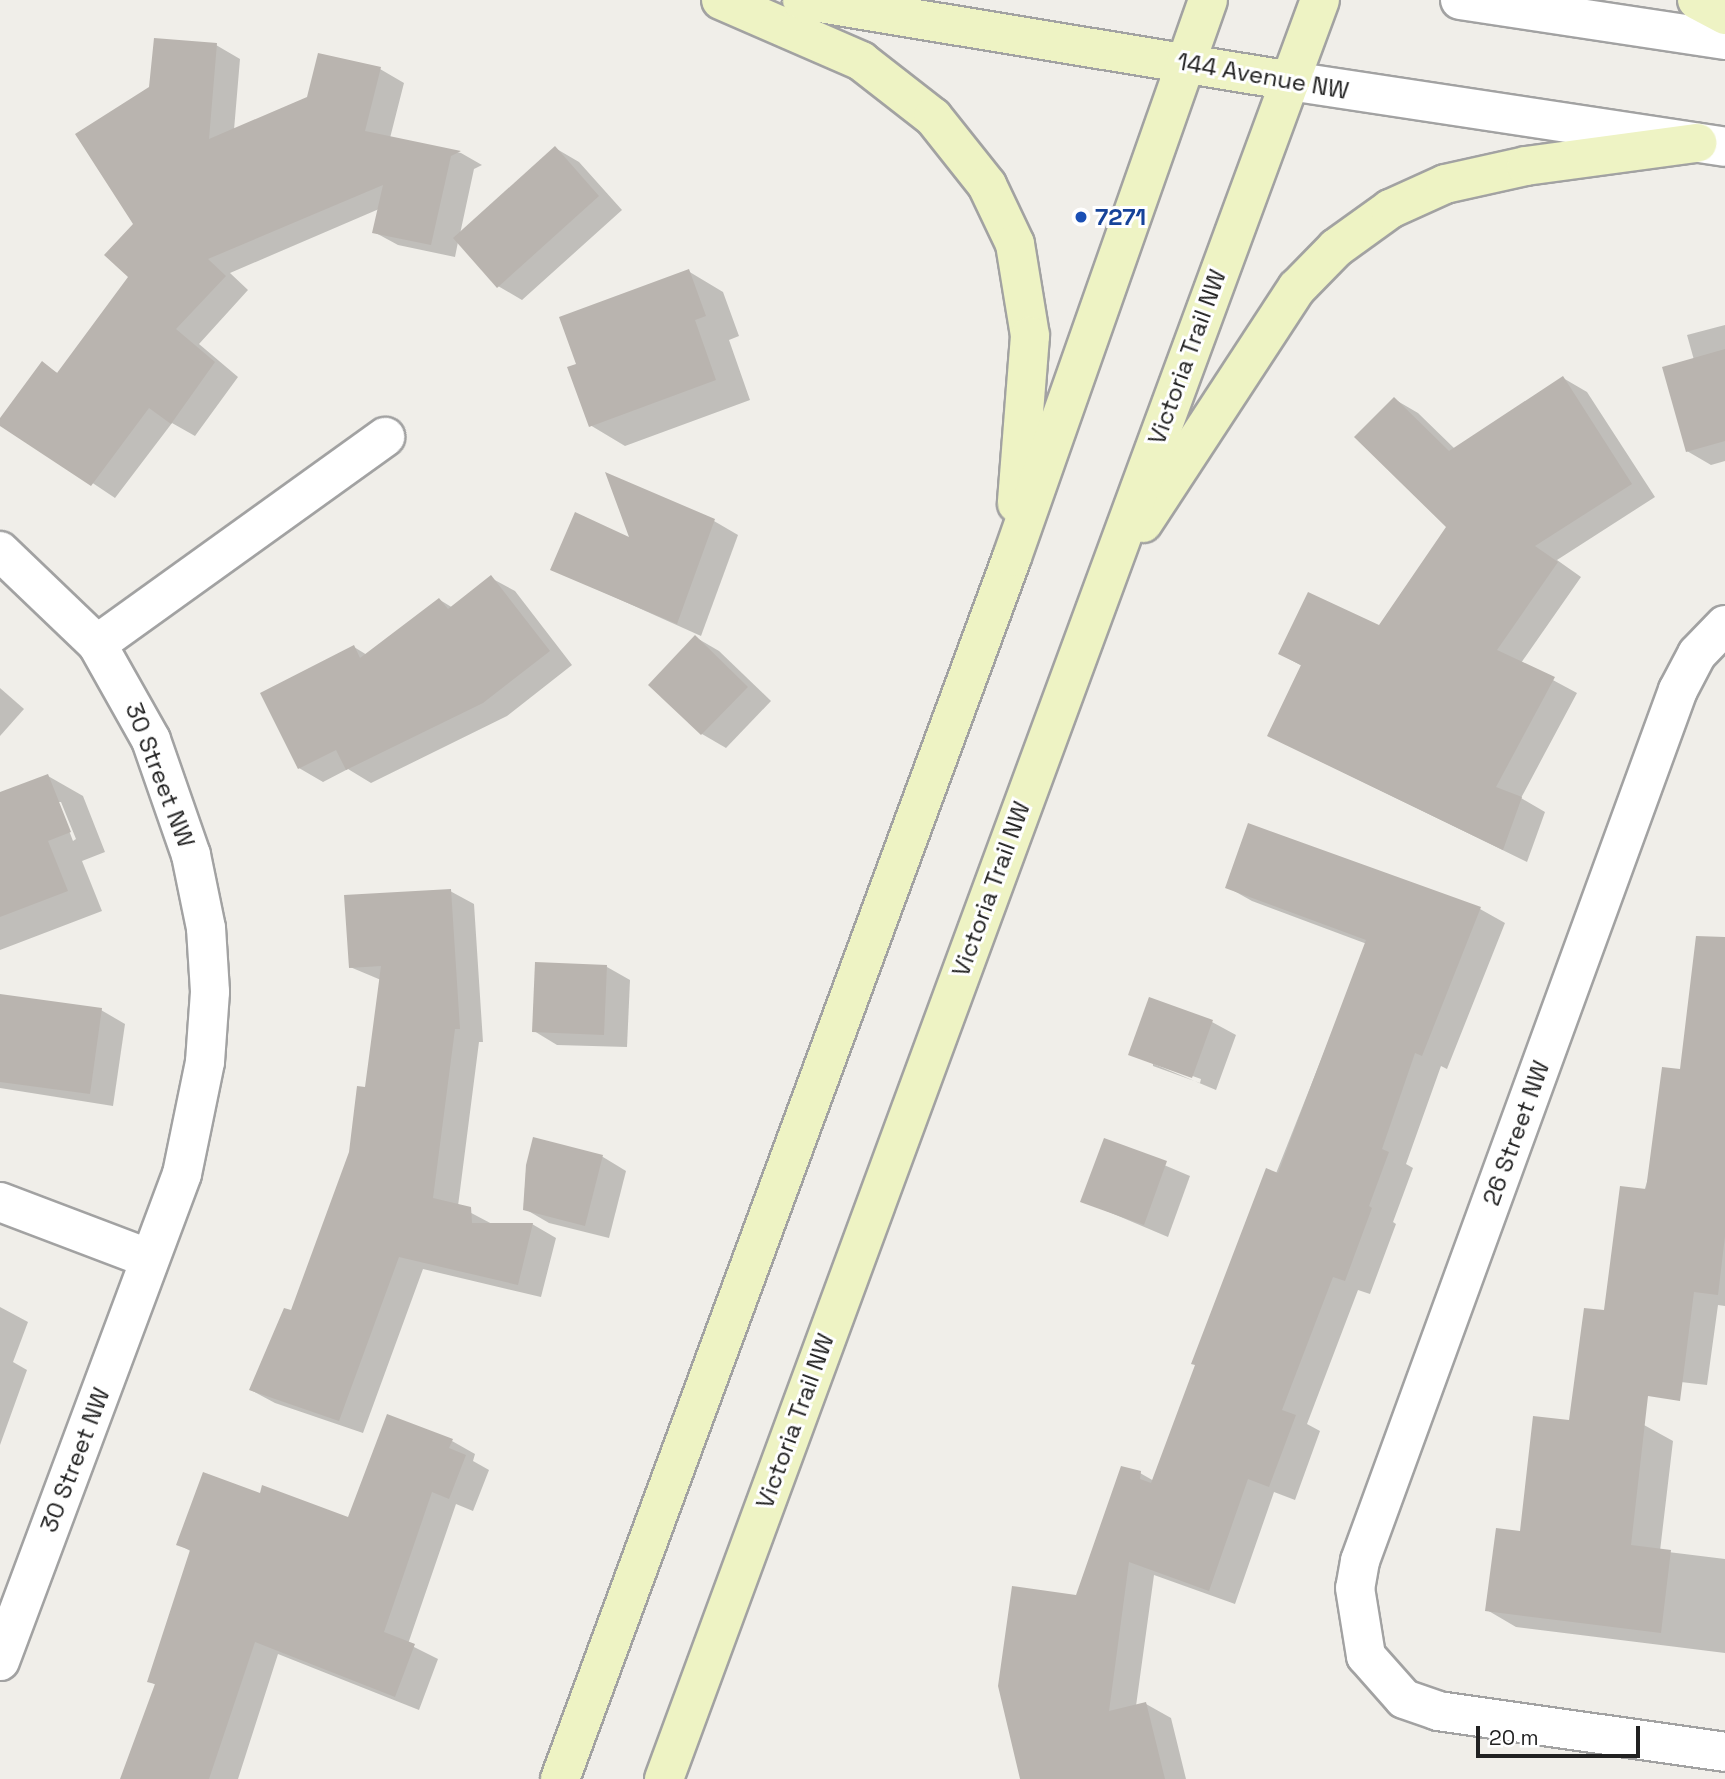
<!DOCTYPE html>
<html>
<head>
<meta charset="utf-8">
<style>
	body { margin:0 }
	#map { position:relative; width:1725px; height:1779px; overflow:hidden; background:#f0eee9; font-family:"Space Grotesk",sans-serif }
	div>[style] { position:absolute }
	.shadow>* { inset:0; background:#0003 }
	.building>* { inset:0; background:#b9b4af }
	.roads { filter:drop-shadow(2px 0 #a2a2a2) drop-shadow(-2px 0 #a2a2a2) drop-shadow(0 2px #a2a2a2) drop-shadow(0 -2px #a2a2a2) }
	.minor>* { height:38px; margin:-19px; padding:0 19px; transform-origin:19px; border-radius:19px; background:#fff }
	.tertiary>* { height:38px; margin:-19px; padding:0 19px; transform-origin:19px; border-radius:19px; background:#fff }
	.secondary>* { height:38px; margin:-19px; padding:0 19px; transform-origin:19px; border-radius:19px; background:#eef3c4 }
	.dots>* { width:19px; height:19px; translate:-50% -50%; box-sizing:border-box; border:4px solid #fff; border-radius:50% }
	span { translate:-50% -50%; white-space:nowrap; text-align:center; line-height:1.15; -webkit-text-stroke:6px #fff; paint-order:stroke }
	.street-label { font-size:24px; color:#212121 }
	.transit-label { font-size:24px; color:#164399; font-weight:700 }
	.left { translate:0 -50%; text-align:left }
	.scale { position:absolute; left:1476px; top:1726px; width:164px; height:32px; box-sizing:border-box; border:4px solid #212121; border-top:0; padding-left:9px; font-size:21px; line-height:24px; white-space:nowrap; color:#212121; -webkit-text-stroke:5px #fff; paint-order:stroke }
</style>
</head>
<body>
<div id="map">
	<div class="shadow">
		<i style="clip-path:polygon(216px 45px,240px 59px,234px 130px,380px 69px,404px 83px,390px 138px,461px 153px,482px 165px,474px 169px,460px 234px,555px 148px,579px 162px,622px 210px,522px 300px,498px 286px,458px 242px,455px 257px,398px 245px,374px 232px,379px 209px,230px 273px,248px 290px,199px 344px,238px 377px,195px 436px,172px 423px,115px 498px,0 421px,42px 364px,59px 374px,130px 277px,135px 224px)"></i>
		<i style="clip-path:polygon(688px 271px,723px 292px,739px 336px,729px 340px,750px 400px,625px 446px,590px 425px)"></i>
		<i style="clip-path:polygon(1725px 325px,1725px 461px,1711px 465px,1687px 451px,1694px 360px,1687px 335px)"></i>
		<i style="clip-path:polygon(1563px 378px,1587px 392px,1655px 497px,1557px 560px,1581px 577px,1521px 663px,1577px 693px,1521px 798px,1545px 812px,1527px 862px,1269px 736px,1302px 666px,1280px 654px,1380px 627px,1448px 527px,1394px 399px,1418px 413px,1455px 449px)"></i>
		<i style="clip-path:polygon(714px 521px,738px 535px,701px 636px,552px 569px,632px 541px)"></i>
		<i style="clip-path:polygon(491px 578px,515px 591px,572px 665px,507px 716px,371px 783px,348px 769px,323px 782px,299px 768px,354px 647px,367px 655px,440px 600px,453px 608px)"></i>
		<i style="clip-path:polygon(695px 637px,719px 651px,771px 701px,726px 748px,702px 734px,651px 685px)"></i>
		<i style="clip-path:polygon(0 688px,24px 709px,0 736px)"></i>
		<i style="clip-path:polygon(evenodd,48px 776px,83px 796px,105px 852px,82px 861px,102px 911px,0 950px,0 794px,48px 776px,58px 802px,61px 802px,76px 839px,73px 841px,58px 802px)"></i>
		<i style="clip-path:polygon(1227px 887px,1480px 909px,1505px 923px,1447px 1069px,1441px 1066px,1406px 1164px,1413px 1168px,1393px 1222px,1396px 1224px,1370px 1294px,1358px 1290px,1307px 1424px,1320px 1431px,1295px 1500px,1274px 1492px,1235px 1604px,1154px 1575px,1136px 1706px,1146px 1704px,1171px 1718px,1186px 1779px,1022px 1779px,1077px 1597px,1140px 1473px,1154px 1481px,1367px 944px,1252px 901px)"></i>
		<i style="clip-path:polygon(450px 891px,474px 904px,483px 1042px,479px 1042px,458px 1206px,494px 1225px,532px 1224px,556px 1238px,541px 1297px,423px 1269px,363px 1433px,275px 1403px,251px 1390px,292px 1312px,351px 1152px,366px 1089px,381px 980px,350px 967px)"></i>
		<i style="clip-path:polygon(607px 967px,630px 980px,627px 1047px,557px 1045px,534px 1031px)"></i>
		<i style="clip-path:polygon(1725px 989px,1725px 1306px,1718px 1305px,1707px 1385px,1602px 1373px,1606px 1312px,1682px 1071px)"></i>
		<i style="clip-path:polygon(0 995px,101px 1010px,125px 1024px,113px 1106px,0 1088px)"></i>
		<i style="clip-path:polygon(evenodd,1212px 1022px,1236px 1035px,1216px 1090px,1130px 1054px,1212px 1022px,1153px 1062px,1201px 1079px,1200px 1083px,1153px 1066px,1153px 1062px)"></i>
		<i style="clip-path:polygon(534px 1139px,603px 1157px,626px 1171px,609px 1238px,549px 1223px,525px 1209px)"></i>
		<i style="clip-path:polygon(1105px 1140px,1190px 1176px,1168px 1237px,1083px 1201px)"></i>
		<i style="clip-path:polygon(0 1307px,28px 1322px,13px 1362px,27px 1370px,0 1445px)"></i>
		<i style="clip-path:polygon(1644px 1425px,1673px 1441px,1660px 1551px,1725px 1559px,1725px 1653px,1516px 1627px,1487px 1610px,1522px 1533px)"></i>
		<i style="clip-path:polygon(452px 1441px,475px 1454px,473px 1461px,489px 1470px,473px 1511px,456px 1504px,408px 1644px,438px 1659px,419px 1710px,278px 1654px,238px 1779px,121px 1779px,156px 1685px,149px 1681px,192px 1552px,178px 1544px,261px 1496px,349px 1519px)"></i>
	</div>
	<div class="building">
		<i style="clip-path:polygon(154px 38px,217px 43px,209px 139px,307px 97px,318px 53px,381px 67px,365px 131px,461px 151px,451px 156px,431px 245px,372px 233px,383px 185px,208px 259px,226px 276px,176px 329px,215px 362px,171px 424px,149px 408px,91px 486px,0 426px,0 418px,42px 361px,57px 373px,128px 277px,104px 255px,133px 224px,75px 134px,149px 87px)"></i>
		<i style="clip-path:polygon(555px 146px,599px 196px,497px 288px,453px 238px)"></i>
		<i style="clip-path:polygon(689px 269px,706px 316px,695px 320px,716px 380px,589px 427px,567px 367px,576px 364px,559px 317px)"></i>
		<i style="clip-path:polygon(1725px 349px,1725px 441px,1686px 452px,1662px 367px)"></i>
		<i style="clip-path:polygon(1563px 376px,1632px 484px,1535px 546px,1558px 562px,1497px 650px,1555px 677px,1496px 787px,1522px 797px,1503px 850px,1267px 736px,1301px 665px,1278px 654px,1308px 592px,1379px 625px,1446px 527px,1354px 437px,1394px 397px,1449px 451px)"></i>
		<i style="clip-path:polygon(605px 472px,715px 519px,677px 624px,550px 570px,575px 512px,629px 537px)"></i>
		<i style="clip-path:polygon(491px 575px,550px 651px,483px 703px,346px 770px,336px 750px,298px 769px,260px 693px,354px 645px,360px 658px,439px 598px,448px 609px)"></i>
		<i style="clip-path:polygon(695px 635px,748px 687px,701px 735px,648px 685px)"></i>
		<i style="clip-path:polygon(48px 774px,71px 832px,48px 841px,68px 891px,0 917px,0 792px)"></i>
		<i style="clip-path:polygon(1248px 823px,1481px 907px,1422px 1056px,1415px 1053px,1382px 1149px,1389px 1152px,1369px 1206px,1372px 1208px,1345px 1281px,1333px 1277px,1282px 1410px,1296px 1415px,1269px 1487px,1248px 1479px,1209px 1591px,1129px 1562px,1109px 1711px,1146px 1702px,1165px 1779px,1020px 1779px,998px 1686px,1012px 1586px,1076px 1595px,1121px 1466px,1141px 1471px,1140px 1479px,1151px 1483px,1195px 1365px,1191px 1364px,1266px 1168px,1278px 1173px,1366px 940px,1225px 888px)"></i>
		<i style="clip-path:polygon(451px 889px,460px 1029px,455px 1029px,433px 1198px,471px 1207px,472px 1223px,533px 1223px,518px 1285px,399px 1257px,339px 1421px,249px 1390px,284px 1308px,291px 1310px,349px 1152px,357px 1086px,365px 1087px,381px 966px,349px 968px,344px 895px)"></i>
		<i style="clip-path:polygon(1696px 936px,1725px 937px,1725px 1236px,1718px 1295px,1694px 1292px,1680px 1401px,1648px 1396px,1631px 1545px,1671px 1550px,1661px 1633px,1485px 1611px,1496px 1528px,1520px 1531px,1533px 1416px,1569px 1420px,1584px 1308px,1604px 1310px,1620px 1186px,1646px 1189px,1662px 1067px,1680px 1069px)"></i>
		<i style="clip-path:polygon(535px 962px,607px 965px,604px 1035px,532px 1032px)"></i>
		<i style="clip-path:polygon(0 994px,102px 1008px,90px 1094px,0 1082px)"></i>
		<i style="clip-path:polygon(1149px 997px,1213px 1020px,1192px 1078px,1128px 1055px)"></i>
		<i style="clip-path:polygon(533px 1137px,603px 1155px,585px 1226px,523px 1210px,526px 1165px)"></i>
		<i style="clip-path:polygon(1104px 1138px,1167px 1161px,1144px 1225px,1080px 1202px)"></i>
		<i style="clip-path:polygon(387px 1414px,453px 1439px,449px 1448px,466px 1455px,449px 1499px,432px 1492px,384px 1632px,415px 1644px,395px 1697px,255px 1642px,209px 1779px,120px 1779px,155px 1684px,147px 1682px,190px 1550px,176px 1545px,203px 1472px,260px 1493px,262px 1485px,348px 1517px)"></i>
	</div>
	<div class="roads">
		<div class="minor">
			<i style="left:0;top:551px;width:134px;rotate:43.8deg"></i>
			<i style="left:97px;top:644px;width:110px;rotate:60.6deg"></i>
			<i style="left:151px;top:740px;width:122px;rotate:70.8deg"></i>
			<i style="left:191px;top:855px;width:75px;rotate:78.4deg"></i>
			<i style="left:206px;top:928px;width:64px;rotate:86.4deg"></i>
			<i style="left:210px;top:992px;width:70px;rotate:94.1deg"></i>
			<i style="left:205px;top:1062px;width:114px;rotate:101.6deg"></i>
			<i style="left:182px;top:1174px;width:520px;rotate:110.49deg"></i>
			<i style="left:1725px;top:625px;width:40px;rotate:134deg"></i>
			<i style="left:1697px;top:654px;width:41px;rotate:117.8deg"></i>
			<i style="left:1678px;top:690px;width:927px;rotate:110.06deg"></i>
			<i style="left:1360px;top:1561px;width:27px;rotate:100deg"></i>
			<i style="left:1355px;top:1588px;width:69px;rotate:80.8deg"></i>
			<i style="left:1366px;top:1656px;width:57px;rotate:48.5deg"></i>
			<i style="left:1404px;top:1699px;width:36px;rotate:19deg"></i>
			<i style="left:1438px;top:1711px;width:290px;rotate:8.1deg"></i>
			<i style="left:97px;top:644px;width:355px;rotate:-35.7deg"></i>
			<i style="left:0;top:1202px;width:160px;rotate:20.8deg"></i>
		</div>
		<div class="tertiary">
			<i style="left:1460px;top:0;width:268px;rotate:8.6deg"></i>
			<i style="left:1290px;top:81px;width:440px;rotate:8.6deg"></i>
		</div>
		<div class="secondary">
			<i style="left:721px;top:0;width:153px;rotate:23.5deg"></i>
			<i style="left:861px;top:61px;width:91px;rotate:37.9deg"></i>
			<i style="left:933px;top:117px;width:87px;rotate:51.5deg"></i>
			<i style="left:987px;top:185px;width:65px;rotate:64.6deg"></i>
			<i style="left:1015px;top:244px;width:93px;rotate:80.7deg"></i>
			<i style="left:1030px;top:336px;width:168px;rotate:94.5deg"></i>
			<i style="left:802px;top:0;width:495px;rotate:9.4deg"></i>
			<i style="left:1697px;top:0;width:32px;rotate:28deg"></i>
			<i style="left:1143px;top:523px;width:281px;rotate:-56.8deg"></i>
			<i style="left:1297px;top:288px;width:56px;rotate:-45.7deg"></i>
			<i style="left:1336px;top:248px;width:67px;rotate:-35.8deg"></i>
			<i style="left:1390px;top:209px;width:60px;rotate:-24.4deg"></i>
			<i style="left:1445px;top:184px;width:83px;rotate:-12.5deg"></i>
			<i style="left:1526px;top:166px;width:173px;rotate:-7.7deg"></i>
			<i style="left:560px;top:1779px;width:1303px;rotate:-69.7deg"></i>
			<i style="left:1012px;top:557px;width:590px;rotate:-70.61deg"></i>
			<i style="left:664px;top:1779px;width:1896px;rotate:-69.76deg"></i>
		</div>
	</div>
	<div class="dots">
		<i style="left:1081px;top:217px;background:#1a4fb4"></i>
	</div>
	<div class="street-label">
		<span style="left:1263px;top:76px;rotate:10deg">144 Avenue NW</span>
		<span style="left:1187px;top:357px;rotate:-70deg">Victoria Trail NW</span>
		<span style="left:160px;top:775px;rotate:69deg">30 Street NW</span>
		<span style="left:991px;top:889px;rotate:-70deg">Victoria Trail NW</span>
		<span style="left:1516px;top:1133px;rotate:-70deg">26 Street NW</span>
		<span style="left:795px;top:1421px;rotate:-70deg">Victoria Trail NW</span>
		<span style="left:75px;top:1460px;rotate:-69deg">30 Street NW</span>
	</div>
	<div class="transit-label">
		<span class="left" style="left:1095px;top:217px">7271</span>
	</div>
	<div class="scale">20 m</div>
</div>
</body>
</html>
